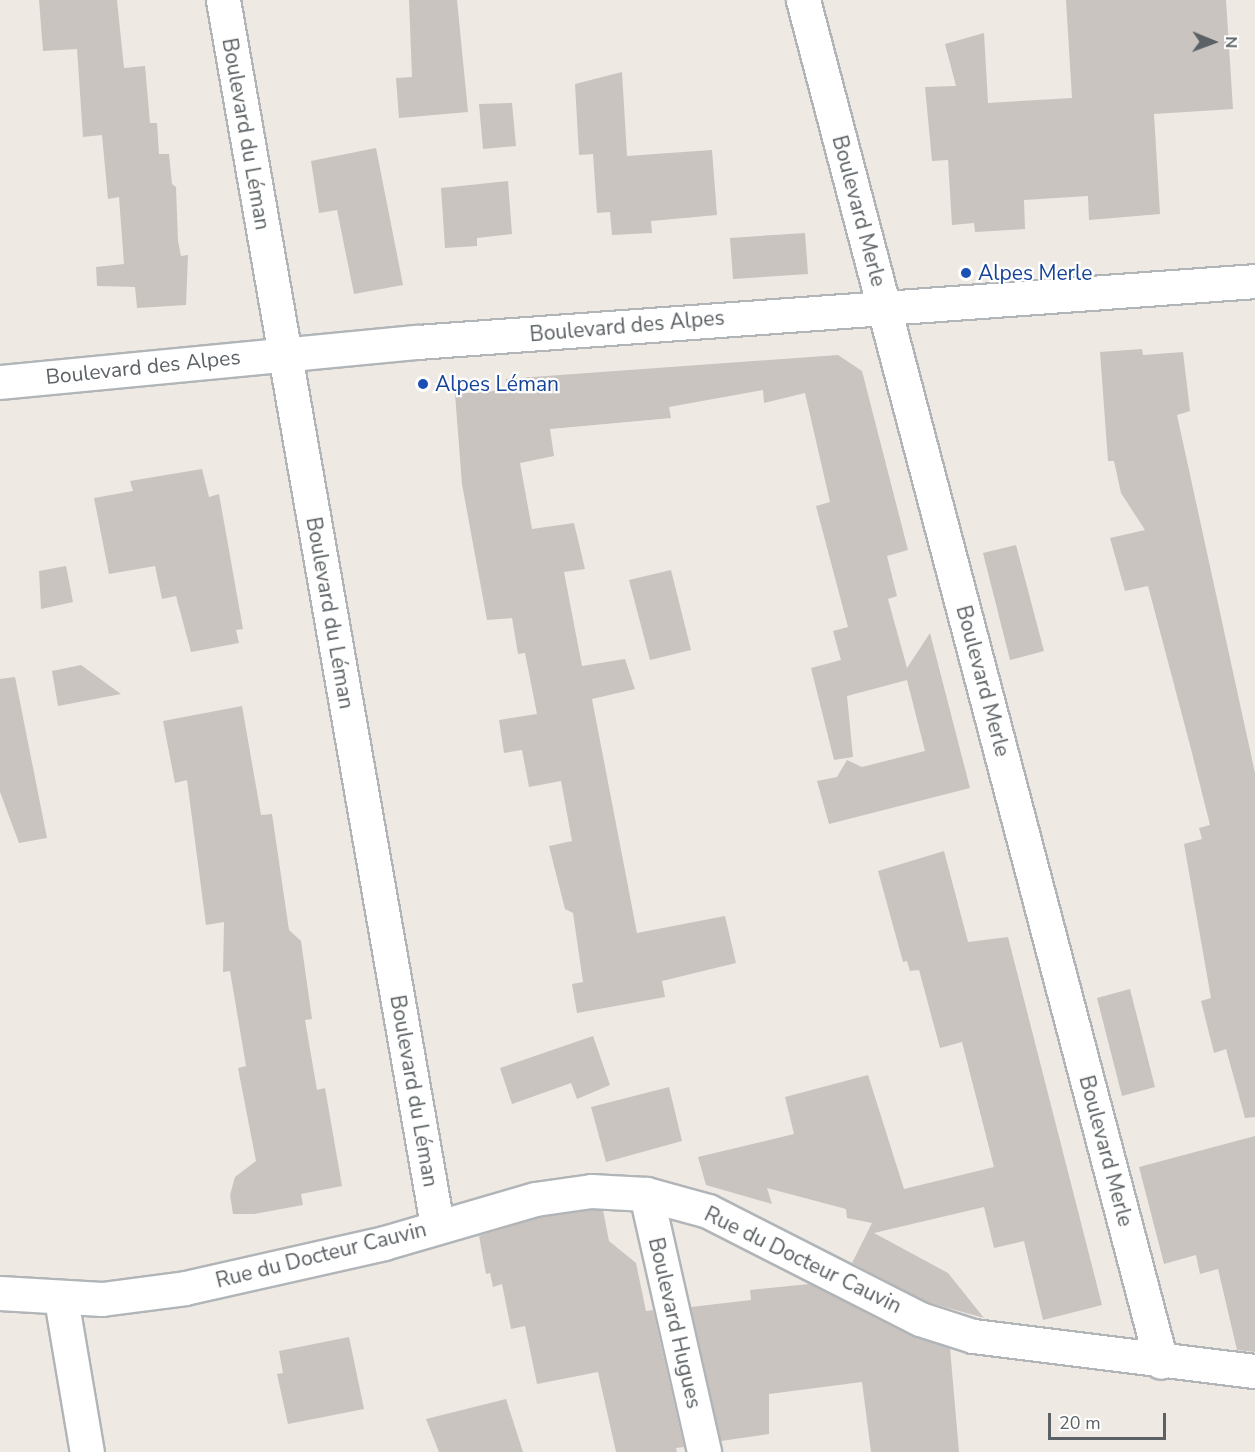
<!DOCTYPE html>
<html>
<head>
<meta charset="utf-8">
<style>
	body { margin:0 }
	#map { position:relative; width:1255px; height:1452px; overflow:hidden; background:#eee9e3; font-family:"Nunito Sans",sans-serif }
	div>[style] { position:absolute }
	.building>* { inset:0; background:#c9c4c0 }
	.roads { filter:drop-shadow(2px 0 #b1b5b8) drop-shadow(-2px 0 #b1b5b8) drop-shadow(0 2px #b1b5b8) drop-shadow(0 -2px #b1b5b8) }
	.street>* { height:33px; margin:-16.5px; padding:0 16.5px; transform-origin:16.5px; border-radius:16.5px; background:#fff }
	.secondary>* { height:33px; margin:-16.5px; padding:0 16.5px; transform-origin:16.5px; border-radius:16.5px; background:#fff }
	.dots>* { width:16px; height:16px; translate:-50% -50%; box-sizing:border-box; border:3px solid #fff; border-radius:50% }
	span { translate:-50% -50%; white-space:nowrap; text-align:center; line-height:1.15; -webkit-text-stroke:4.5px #fff; paint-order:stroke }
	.street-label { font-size:21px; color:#5b6164 }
	.transit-label { font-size:21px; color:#164399 }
	.left { translate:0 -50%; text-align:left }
	.north { position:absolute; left:1183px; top:12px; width:60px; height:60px; -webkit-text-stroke:4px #fff; paint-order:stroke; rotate:91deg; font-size:16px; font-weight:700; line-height:24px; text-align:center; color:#5b6164 }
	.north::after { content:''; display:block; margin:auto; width:21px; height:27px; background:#5b6164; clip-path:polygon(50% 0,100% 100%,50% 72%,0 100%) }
	.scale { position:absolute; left:1048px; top:1413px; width:118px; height:27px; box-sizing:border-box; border:3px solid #5b6164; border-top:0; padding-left:8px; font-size:18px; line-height:21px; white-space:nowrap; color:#5b6164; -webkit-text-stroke:4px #fff; paint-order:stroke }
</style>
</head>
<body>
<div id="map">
	<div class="building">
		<i style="clip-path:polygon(39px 0,117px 0,124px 68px,145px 66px,150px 123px,157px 123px,159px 154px,169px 154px,172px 184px,176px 187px,178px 241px,181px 256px,188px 255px,186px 305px,137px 308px,135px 287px,97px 286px,96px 267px,124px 264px,119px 197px,108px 199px,102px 135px,83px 137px,77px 49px,43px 51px)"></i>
		<i style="clip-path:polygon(409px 0,457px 0,468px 112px,399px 118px,396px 78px,412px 77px)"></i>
		<i style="clip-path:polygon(1066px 0,1226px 0,1233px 109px,1154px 114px,1160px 214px,1089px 220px,1088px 196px,1024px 200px,1025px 229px,975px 232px,974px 223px,952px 225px,948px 160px,932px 161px,925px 87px,956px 86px,945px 44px,984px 33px,988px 103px,1072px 98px)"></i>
		<i style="clip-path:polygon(622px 72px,627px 156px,712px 150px,717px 215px,651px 221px,652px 233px,612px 235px,610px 212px,597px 213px,593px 154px,579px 155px,575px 84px)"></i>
		<i style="clip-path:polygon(512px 103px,516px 146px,483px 149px,479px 104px)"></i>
		<i style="clip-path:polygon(376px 148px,403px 285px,354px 294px,337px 210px,319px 213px,311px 161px)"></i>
		<i style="clip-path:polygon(508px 181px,512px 234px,477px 238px,477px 246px,445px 248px,441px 188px)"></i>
		<i style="clip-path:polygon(805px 233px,808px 274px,733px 279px,730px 238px)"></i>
		<i style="clip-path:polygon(1142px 349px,1143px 355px,1183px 352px,1190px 411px,1177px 415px,1255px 773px,1255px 1117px,1245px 1118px,1226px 1049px,1214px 1053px,1201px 1001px,1211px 998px,1184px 844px,1202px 839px,1199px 828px,1210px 825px,1191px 749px,1148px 586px,1125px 591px,1110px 538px,1145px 530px,1121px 493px,1114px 461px,1108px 461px,1100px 352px)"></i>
		<i style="clip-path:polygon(838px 355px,862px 371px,908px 550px,887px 556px,897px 596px,888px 599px,907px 668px,930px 633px,970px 788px,829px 824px,817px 781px,837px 777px,847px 760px,862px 767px,925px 751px,907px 680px,847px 696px,853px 757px,834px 760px,811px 668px,841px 660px,833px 631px,848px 627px,816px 506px,830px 502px,805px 393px,764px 403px,763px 390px,669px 407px,671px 418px,550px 429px,554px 456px,520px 463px,532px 529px,574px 523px,585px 569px,564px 572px,582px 666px,625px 659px,635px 689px,592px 699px,637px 933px,725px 916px,736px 963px,662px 981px,665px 997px,577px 1013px,572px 984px,583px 982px,573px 913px,565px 909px,549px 846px,572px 841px,561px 781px,529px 787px,522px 750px,504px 753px,499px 720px,537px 714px,525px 653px,518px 654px,512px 618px,487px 620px,462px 484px,455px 394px,507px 390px,506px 379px)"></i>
		<i style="clip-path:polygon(202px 469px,209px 497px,219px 494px,243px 629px,236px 630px,239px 643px,191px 652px,176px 596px,162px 599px,155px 566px,109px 574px,94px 498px,133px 491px,130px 481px)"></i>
		<i style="clip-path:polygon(1016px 545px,1044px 651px,1010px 660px,983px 553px)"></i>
		<i style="clip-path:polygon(66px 566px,73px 602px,41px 609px,39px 571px)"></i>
		<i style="clip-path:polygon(671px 570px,691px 650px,650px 660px,629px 580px)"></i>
		<i style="clip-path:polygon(81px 665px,121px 694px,58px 706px,52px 671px)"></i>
		<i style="clip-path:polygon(15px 677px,47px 838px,19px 843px,0 792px,0 679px)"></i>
		<i style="clip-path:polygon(242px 706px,261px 815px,272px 814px,289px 930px,301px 941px,312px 1019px,305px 1020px,317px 1090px,325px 1088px,342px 1186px,301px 1194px,303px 1205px,254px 1214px,233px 1214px,230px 1195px,235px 1177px,256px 1161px,238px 1068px,246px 1066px,230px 971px,223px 972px,224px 922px,206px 925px,187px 780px,175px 783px,163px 721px)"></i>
		<i style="clip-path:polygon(944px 851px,968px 942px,1008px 937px,1102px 1305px,1043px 1320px,1024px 1241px,994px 1248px,984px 1207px,874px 1233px,948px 1273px,984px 1318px,927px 1302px,852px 1263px,872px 1223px,847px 1218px,846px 1209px,767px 1188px,772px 1204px,706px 1185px,698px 1157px,794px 1134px,785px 1097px,868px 1075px,904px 1189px,994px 1167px,962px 1042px,940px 1048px,919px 970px,910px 971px,907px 961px,903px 962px,878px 871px)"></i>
		<i style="clip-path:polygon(1130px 989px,1155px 1087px,1122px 1096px,1097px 998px)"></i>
		<i style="clip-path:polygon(593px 1036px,610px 1085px,577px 1099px,571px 1083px,512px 1104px,500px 1068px)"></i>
		<i style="clip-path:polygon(669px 1087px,682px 1141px,606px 1162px,591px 1107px)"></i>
		<i style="clip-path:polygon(1255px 1136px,1255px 1352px,1237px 1350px,1218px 1269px,1200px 1274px,1196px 1255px,1164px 1264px,1139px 1167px)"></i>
		<i style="clip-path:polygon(592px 1210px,603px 1210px,609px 1241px,636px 1263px,646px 1311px,653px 1310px,684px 1447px,676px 1448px,677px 1452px,616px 1452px,598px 1372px,537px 1384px,525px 1326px,511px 1329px,502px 1284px,493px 1287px,490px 1273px,486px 1274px,479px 1236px,539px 1217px)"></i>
		<i style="clip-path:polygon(810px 1284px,911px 1336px,950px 1348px,959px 1452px,871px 1452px,862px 1382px,769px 1394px,769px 1434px,721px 1441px,691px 1307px,751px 1300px,750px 1290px)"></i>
		<i style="clip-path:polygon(349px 1337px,364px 1409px,288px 1424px,277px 1374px,283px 1373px,279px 1351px)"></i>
		<i style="clip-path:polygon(506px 1399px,523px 1452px,439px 1452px,426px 1419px)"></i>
	</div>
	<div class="roads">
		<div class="street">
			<i style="left:223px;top:0;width:1244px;rotate:80.09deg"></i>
			<i style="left:803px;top:0;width:1408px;rotate:75.27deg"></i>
			<i style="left:0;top:382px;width:419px;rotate:-5.5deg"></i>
			<i style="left:417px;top:342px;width:840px;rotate:-4.16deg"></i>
			<i style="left:646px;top:1194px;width:264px;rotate:77.3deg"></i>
			<i style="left:61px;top:1299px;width:155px;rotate:80.4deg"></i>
		</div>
		<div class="secondary">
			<i style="left:0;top:1293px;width:102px;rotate:3.4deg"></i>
			<i style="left:102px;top:1299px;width:84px;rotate:-7.5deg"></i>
			<i style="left:185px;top:1288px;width:204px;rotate:-12.7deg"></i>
			<i style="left:384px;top:1243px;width:157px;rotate:-16.2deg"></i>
			<i style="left:535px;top:1199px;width:57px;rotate:-8.1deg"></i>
			<i style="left:591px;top:1191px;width:55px;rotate:3.1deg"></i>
			<i style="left:646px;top:1194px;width:64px;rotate:15.3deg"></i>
			<i style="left:708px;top:1211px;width:238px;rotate:27deg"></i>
			<i style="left:920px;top:1319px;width:56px;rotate:17.8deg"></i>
			<i style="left:973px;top:1336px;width:284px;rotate:7.1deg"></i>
		</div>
	</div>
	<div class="dots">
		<i style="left:966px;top:273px;background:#1a4fb4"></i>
		<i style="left:423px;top:384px;background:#1a4fb4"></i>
	</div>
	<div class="street-label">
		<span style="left:246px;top:134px;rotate:80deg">Boulevard du Léman</span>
		<span style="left:859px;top:211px;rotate:75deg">Boulevard Merle</span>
		<span style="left:627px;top:326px;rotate:-5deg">Boulevard des Alpes</span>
		<span style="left:143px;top:367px;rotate:-6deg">Boulevard des Alpes</span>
		<span style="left:330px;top:613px;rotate:80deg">Boulevard du Léman</span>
		<span style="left:983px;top:681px;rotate:75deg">Boulevard Merle</span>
		<span style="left:414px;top:1091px;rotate:80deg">Boulevard du Léman</span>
		<span style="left:1106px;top:1151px;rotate:75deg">Boulevard Merle</span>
		<span style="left:321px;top:1255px;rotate:-14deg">Rue du Docteur Cauvin</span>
		<span style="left:803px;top:1260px;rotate:26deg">Rue du Docteur Cauvin</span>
		<span style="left:675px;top:1323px;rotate:77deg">Boulevard Hugues</span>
	</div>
	<div class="transit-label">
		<span class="left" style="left:978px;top:273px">Alpes Merle</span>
		<span class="left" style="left:435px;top:384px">Alpes Léman</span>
	</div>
	<div class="north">N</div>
	<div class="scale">20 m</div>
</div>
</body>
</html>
